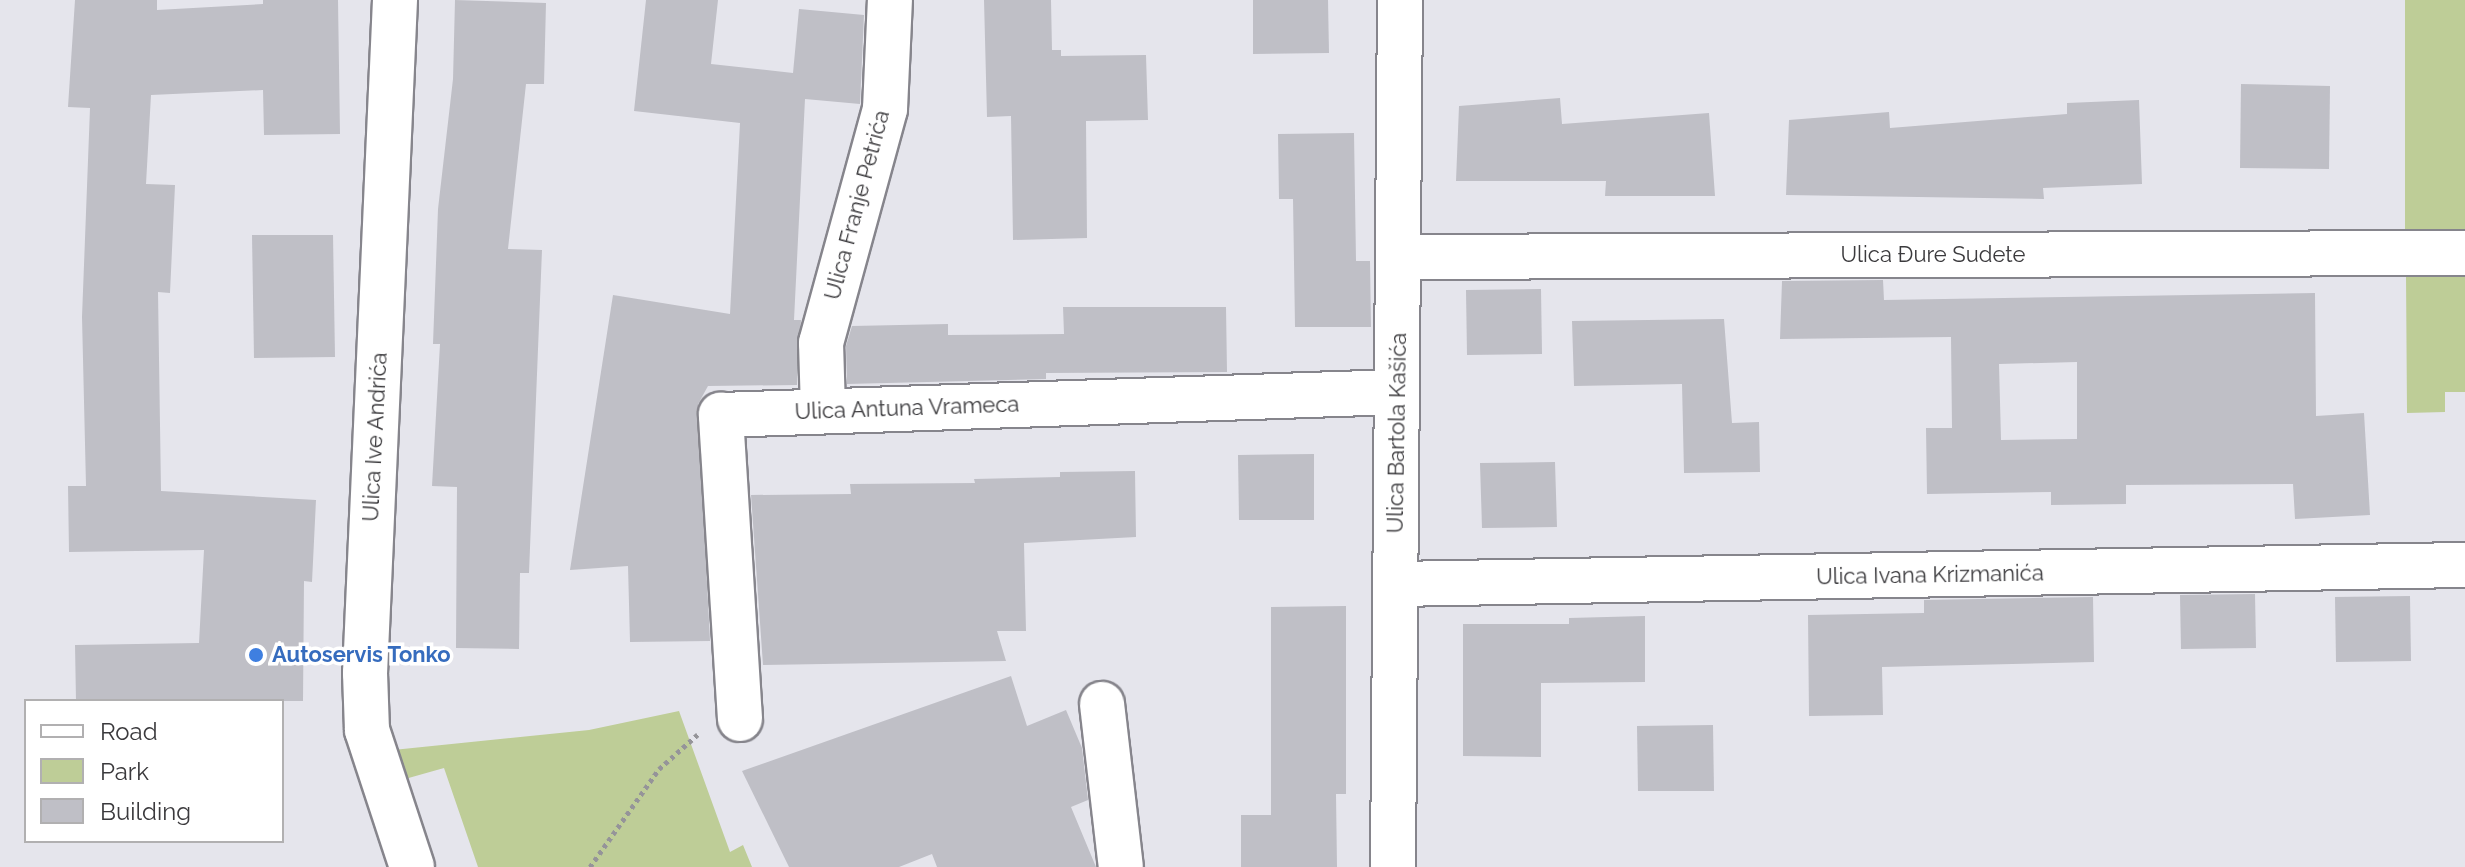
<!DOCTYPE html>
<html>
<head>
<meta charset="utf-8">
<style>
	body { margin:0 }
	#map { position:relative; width:2465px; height:867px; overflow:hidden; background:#e5e5ec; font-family:Raleway,sans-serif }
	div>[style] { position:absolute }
	.green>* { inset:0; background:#becd97 }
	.building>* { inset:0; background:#bfbfc6 }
	.path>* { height:5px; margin-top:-2.5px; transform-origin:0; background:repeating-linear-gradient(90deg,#959499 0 4px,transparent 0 8px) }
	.roads { filter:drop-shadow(2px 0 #86858c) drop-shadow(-2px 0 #86858c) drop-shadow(0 2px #86858c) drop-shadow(0 -2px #86858c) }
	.minor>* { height:44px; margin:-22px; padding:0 22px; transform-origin:22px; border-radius:22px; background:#fff }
	.dots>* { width:22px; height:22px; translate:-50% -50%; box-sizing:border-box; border:4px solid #fff; border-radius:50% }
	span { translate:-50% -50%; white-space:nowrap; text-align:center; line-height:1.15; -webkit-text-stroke:7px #fff; paint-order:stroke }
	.street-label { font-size:22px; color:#3b3a3d }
	.shop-label { font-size:22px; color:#366cbe; font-weight:700 }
	.left { translate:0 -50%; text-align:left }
	.legend { position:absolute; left:24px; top:699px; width:260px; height:144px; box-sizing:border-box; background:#fff; border:2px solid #b1b0b1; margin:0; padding:10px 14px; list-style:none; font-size:24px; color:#3b3a3d }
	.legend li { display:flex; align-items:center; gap:16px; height:40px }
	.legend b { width:40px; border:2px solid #b1b0b1 }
</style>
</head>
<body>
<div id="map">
	<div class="green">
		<i style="clip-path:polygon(2405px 0,2465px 0,2465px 232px,2405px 233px)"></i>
		<i style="clip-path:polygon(2465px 274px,2465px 392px,2445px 392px,2445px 412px,2407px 413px,2406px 275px)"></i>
		<i style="clip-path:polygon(679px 711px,730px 852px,743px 845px,752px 867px,478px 867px,444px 768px,405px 779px,393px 750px,589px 730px)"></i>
	</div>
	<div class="building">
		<i style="clip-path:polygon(75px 0,157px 0,157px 10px,263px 4px,263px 0,338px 0,340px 134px,264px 135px,263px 90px,151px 95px,146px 184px,175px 185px,170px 293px,158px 292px,161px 491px,316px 500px,312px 582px,304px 581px,303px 701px,76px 701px,75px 645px,199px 643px,204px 550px,69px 552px,68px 486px,86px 486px,82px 317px,90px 108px,68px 107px)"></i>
		<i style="clip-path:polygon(455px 0,546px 3px,544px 84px,526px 84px,508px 249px,542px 250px,529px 573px,520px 573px,519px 649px,456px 648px,457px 487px,432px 486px,440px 344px,433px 344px,438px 209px,453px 79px)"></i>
		<i style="clip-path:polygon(646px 0,718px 0,711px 64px,793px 73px,799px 9px,864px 15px,860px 104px,805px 99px,794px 320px,801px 320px,797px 385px,708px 386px,698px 404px,710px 641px,630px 642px,628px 566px,570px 570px,613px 295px,730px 314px,740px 123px,634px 111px)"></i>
		<i style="clip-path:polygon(984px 0,1051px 0,1052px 50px,1061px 50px,1061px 56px,1146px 55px,1148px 120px,1086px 121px,1087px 238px,1013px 240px,1011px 116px,987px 117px)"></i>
		<i style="clip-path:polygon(1253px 0,1328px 0,1329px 53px,1253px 54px)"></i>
		<i style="clip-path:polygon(2241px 84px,2330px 86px,2329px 169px,2240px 168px)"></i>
		<i style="clip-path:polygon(1560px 98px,1562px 124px,1709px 113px,1715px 196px,1605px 196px,1606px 181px,1456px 181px,1459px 106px)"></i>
		<i style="clip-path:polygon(2139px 100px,2142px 184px,2043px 188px,2044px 199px,1786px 195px,1789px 120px,1889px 112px,1890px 128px,2067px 114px,2067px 103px)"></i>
		<i style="clip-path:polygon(1354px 133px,1356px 261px,1370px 261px,1371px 327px,1295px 327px,1293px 199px,1279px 199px,1278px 134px)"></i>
		<i style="clip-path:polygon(252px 235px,333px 235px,335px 357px,254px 358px)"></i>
		<i style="clip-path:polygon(evenodd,1883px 280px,1884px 300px,2315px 293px,2316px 416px,2364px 413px,2370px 515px,2295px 519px,2293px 484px,2126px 485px,2126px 504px,2051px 505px,2051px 492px,1927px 494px,1926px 428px,1952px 428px,1951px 337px,1780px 339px,1782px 281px,1883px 280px,2077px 362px,2077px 439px,2001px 440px,1999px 364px,2077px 362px)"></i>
		<i style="clip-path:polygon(1541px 289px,1542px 354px,1467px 355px,1466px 290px)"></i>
		<i style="clip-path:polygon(1063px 307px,1226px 307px,1227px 372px,1046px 373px,1046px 379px,847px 384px,846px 346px,852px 326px,948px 324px,948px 335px,1064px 334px)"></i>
		<i style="clip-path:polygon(1724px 319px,1732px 423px,1759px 422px,1760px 472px,1684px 473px,1682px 384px,1574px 386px,1572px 321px)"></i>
		<i style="clip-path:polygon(1314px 454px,1314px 520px,1239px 520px,1238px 455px)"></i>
		<i style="clip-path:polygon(1555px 462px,1557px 527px,1482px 528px,1480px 463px)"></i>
		<i style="clip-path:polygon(1135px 471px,1136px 537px,1024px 543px,1026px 631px,997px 631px,1006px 661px,763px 665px,751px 495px,851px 494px,850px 484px,975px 483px,974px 479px,1060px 477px,1060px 472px)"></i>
		<i style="clip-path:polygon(2255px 594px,2256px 648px,2181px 649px,2180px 595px)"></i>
		<i style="clip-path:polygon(2410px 596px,2411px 661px,2336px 662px,2335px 597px)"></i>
		<i style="clip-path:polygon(2093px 597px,2094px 662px,1882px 667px,1883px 715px,1809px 716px,1808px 615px,1924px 613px,1924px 600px)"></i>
		<i style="clip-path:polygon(1346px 606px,1346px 794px,1336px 794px,1337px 867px,1241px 867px,1241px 815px,1271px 815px,1271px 607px)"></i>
		<i style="clip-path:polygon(1645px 616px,1645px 682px,1541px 683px,1541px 757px,1463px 756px,1463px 624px,1569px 624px,1569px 618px)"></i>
		<i style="clip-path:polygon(1011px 676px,1027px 726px,1066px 710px,1082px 748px,1088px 800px,1071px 807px,1096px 867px,937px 867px,932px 854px,899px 867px,789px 867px,742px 771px)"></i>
		<i style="clip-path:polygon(1713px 725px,1714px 791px,1638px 791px,1637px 726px)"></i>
	</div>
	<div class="path">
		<i style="left:590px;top:867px;width:120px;rotate:-54.9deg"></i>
		<i style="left:659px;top:769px;width:52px;rotate:-41.9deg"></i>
	</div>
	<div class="roads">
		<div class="minor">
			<i style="left:395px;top:0;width:674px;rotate:92.55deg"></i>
			<i style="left:365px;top:673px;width:57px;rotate:88deg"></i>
			<i style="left:367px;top:730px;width:144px;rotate:71.8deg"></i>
			<i style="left:1401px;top:257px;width:1064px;rotate:-0.22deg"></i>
			<i style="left:823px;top:410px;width:67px;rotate:-91.7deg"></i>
			<i style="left:821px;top:343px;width:243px;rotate:-74.7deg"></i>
			<i style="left:885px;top:109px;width:109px;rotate:-87.4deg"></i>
			<i style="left:1395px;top:584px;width:1070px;rotate:-1.02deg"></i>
			<i style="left:1102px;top:704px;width:164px;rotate:83.4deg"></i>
			<i style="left:740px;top:719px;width:305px;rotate:-93.6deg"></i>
			<i style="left:721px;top:415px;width:676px;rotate:-1.95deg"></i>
			<i style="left:1393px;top:867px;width:867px;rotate:-89.54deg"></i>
		</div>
	</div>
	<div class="dots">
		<i style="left:256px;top:655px;background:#3f7fe0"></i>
	</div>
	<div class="street-label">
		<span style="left:857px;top:205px;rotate:-75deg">Ulica Franje Petrića</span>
		<span style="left:1933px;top:255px">Ulica Đure Sudete</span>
		<span style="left:907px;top:408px;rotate:-2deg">Ulica Antuna Vrameca</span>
		<span style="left:1397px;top:433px;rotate:-89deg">Ulica Bartola Kašića</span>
		<span style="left:375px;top:437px;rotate:-87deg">Ulica Ive Andrića</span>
		<span style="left:1930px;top:575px;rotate:-1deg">Ulica Ivana Krizmanića</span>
	</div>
	<div class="shop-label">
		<span class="left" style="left:272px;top:655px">Autoservis Tonko</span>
	</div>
	<ul class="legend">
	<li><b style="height:10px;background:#fff"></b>Road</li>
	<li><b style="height:22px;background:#becd97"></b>Park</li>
	<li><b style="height:22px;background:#bfbfc6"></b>Building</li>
	</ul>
</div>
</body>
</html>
